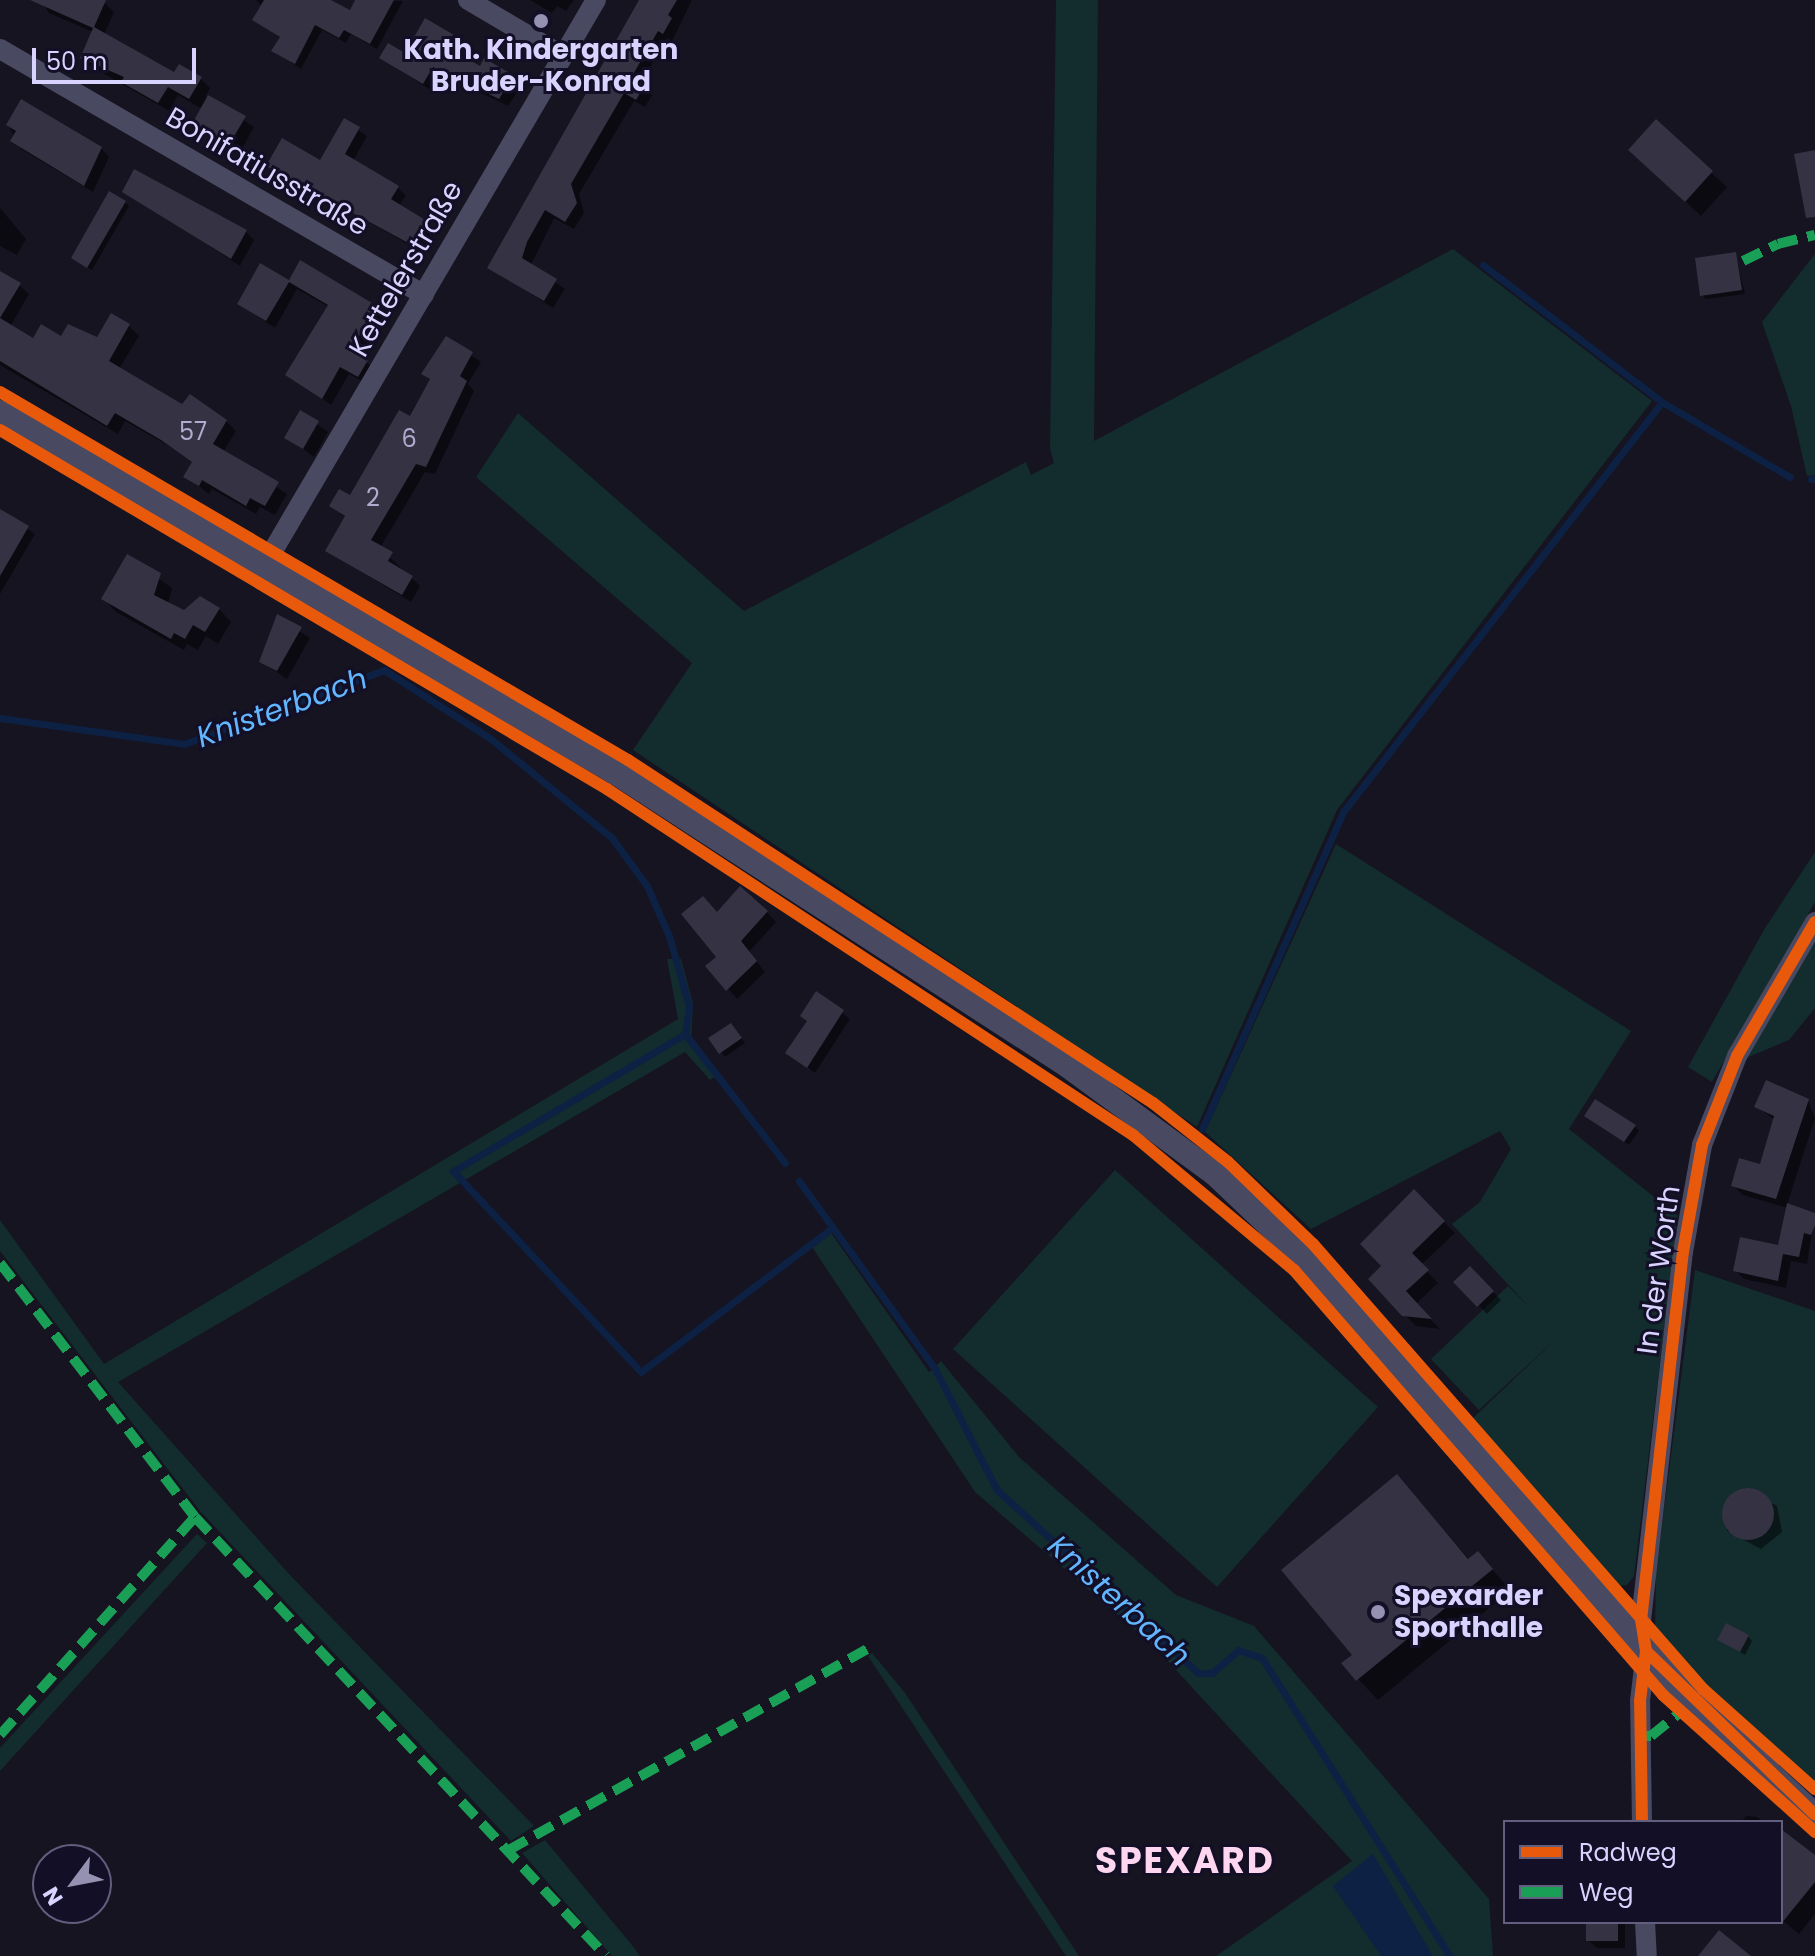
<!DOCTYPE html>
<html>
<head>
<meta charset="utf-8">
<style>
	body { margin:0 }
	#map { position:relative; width:1815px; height:1956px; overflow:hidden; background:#161421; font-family:Poppins,sans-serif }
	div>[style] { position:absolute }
	.green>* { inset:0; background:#132c2d }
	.water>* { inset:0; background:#0d2144 }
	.shadow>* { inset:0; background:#0007 }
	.stream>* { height:7px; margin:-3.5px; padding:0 3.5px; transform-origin:3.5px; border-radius:3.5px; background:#0d2144 }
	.building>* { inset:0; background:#343243 }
	.round { border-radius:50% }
	.minor>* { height:20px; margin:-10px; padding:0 10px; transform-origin:10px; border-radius:10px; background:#4a4962 }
	.tertiary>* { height:24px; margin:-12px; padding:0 12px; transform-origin:12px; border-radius:12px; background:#4a4962 }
	.quiet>* { height:10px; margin-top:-5px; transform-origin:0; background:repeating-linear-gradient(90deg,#1a9f57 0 20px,transparent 0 30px) }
	.cycleway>* { height:12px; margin:-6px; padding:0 6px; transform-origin:6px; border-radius:6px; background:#e8590c }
	.dots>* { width:22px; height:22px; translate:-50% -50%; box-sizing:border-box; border:4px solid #130f26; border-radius:50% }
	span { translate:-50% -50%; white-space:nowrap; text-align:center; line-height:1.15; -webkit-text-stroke:6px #130f26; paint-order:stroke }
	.number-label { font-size:24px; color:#b0acd0 }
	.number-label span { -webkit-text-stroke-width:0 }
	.poi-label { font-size:28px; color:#d9d4ff; font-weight:700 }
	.left { translate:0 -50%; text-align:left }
	.street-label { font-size:28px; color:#d9d4ff }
	.water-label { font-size:30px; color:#62b6ff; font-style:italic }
	.district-label { font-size:36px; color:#ffd6f0; font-weight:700; letter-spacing:2px }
	.legend { position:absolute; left:1503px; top:1820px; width:280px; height:104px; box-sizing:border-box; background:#130f26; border:2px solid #625e7d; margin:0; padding:10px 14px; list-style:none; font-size:24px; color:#d9d4ff }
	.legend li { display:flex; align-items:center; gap:16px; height:40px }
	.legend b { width:40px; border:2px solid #625e7d }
	.north { position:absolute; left:32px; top:1844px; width:80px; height:80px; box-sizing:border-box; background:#130f26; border:2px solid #625e7d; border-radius:50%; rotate:238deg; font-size:22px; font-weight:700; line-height:32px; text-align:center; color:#d9d4ff }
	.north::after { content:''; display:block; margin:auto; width:28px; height:36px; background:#9591b1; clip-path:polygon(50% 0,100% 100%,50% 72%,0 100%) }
	.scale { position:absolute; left:32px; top:48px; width:164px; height:36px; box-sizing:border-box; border:4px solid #d9d4ff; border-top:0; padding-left:10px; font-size:24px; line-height:28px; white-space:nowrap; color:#d9d4ff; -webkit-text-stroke:6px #130f26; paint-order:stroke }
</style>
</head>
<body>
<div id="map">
	<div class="green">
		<i style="clip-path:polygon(1056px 0,1098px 0,1094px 441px,1453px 249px,1652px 401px,1337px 810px,1197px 1127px,633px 750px,692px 663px,476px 477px,518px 413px,744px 611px,1026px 462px,1031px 475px,1054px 463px,1050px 449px)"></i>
		<i style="clip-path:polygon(1815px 254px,1815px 475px,1807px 476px,1791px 406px,1762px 322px)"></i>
		<i style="clip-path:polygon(1336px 844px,1631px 1031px,1569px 1129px,1678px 1216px,1634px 1576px,1627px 1585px,1618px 1586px,1473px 1418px,1558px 1337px,1479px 1410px,1431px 1359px,1508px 1286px,1530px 1308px,1452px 1224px,1480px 1202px,1511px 1149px,1500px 1131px,1311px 1229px,1205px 1132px)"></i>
		<i style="clip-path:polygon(1815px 852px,1815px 902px,1712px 1082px,1688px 1067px,1765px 928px)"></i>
		<i style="clip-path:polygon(1815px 936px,1815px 1008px,1789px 1040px,1746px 1058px)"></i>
		<i style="clip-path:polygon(667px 959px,681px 959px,693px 1003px,691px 1042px,719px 1074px,710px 1080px,685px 1052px,118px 1382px,289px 1574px,534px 1826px,511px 1841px,200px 1511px,0 1251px,0 1220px,104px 1364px,678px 1019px)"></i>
		<i style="clip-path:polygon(1115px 1170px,1378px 1407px,1217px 1587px,953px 1349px)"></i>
		<i style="clip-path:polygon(831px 1233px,929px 1372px,941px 1361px,1019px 1457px,1176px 1595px,1254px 1626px,1489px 1899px,1493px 1956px,1216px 1956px,1352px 1861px,1154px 1646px,975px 1492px,812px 1247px)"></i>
		<i style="clip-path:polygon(1695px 1270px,1815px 1311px,1815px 1783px,1708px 1686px,1655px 1628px,1656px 1571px)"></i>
		<i style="clip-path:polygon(197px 1534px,207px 1543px,0 1771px,0 1748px)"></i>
		<i style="clip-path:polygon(872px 1653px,905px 1693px,1079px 1956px,1066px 1956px,868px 1656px)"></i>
		<i style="clip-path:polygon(545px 1840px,631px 1944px,640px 1956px,612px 1956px,522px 1853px)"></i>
	</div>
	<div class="water">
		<i style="clip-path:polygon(1373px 1854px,1430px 1951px,1432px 1956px,1381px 1956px,1333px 1886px)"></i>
	</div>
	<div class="shadow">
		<i style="clip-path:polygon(41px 0,105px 3px,114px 12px,104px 35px,175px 75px,201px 79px,210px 88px,206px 96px,254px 127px,240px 153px,195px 122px,202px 109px,178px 95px,169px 111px,92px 67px,82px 58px,93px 32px,49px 13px)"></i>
		<i style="clip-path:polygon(256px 0,312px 0,350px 13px,358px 0,403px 1px,377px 49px,351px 34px,346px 43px,322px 30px,301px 69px,274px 50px,281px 38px,254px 20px,262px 6px)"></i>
		<i style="clip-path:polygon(530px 0,574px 0,566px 11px,557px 6px,552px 13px)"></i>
		<i style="clip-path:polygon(642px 0,692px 0,672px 41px,667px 38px,640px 85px,652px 95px,645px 107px,634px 101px,579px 194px,584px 213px,574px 229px,554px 218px,531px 265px,565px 289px,553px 308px,489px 267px)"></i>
		<i style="clip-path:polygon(452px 37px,461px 46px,456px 54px,480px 68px,485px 61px,521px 86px,508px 106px,443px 74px,432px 91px,381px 58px,406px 56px)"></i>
		<i style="clip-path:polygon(345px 121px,367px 136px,353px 161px,398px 188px,406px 195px,399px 206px,433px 230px,420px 251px,269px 166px,320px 163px)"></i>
		<i style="clip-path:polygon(1656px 122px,1727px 187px,1701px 216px,1646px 165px)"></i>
		<i style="clip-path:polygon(8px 125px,101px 148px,109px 157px,93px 192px,21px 149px)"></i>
		<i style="clip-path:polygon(124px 191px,246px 232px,254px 240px,240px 266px)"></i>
		<i style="clip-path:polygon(125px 202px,129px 206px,92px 270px,78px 262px)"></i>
		<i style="clip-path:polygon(0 208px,26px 239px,17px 255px,0 246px)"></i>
		<i style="clip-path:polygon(1735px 254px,1745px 294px,1706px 299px,1702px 295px)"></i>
		<i style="clip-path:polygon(301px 263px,384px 316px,360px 357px,375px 370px,367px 384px,349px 374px,331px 405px,287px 375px,329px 307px,297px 289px,275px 328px,239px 304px,261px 266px,289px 283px)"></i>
		<i style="clip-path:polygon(0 282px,19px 285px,29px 294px,10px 327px,33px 341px,98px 340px,112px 316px,129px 326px,139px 336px,119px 369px,183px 407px,226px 421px,236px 431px,223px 452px,287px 494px,275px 515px,260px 507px,256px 514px,212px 489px,209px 494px,186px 476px,194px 464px,174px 449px,125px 421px,118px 434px,0 365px)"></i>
		<i style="clip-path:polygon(446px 338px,481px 362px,468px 384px,474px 391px,435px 474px,425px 472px,380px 548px,420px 586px,411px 602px,327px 551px,346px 518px,331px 506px,350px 498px,410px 418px,431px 381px,424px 373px)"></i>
		<i style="clip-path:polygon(301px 413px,328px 432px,314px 457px,287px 437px)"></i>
		<i style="clip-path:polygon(0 511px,35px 534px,0 594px)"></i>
		<i style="clip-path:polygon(127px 556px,172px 588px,168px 604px,184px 612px,219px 609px,231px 622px,218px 644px,206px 636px,198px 650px,187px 644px,184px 650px,116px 612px,104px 599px)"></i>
		<i style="clip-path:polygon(278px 617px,310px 638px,287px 679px,262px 662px)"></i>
		<i style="clip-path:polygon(767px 912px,776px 922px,749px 952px,765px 972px,737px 999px,708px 966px,719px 957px,718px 914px)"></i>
		<i style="clip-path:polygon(817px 994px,850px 1019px,815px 1073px,788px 1053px,808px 1022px)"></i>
		<i style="clip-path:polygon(735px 1029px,745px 1043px,725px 1057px,721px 1052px)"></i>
		<i style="clip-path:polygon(1808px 1101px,1815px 1118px,1787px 1205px,1815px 1215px,1807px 1264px,1791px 1261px,1786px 1288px,1744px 1279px,1736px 1271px,1780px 1247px,1788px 1208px,1743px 1195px,1733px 1185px,1761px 1167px,1775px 1120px,1757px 1107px)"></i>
		<i style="clip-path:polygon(1591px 1120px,1634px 1126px,1639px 1131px,1629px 1145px)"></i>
		<i style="clip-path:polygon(1414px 1192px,1455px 1233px,1421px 1265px,1438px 1283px,1416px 1304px,1440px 1329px,1416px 1326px,1404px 1314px)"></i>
		<i style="clip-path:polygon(1470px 1269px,1501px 1300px,1487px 1314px,1456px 1282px)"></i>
		<i style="clip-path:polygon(1397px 1477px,1470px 1560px,1478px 1554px,1511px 1590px,1378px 1700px,1344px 1664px,1355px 1655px)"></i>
		<i style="clip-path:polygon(1744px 1488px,1777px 1506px,1782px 1532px,1761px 1549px,1727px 1531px,1724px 1508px)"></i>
		<i style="clip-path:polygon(1748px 1636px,1752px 1641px,1745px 1655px,1719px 1640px)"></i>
		<i style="clip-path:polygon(1746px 1816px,1757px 1817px,1764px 1822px,1741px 1822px)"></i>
		<i style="clip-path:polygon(1781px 1834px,1815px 1859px,1815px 1914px,1799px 1934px,1781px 1919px)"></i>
		<i style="clip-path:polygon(1588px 1922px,1625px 1922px,1625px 1948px,1597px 1948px,1588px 1940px)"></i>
	</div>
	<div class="stream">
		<i style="left:1483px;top:265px;width:225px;rotate:37.4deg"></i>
		<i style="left:1811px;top:479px;width:4px"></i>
		<i style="left:0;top:718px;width:186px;rotate:8deg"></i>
		<i style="left:184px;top:744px;width:213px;rotate:-20.3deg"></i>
		<i style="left:384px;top:670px;width:127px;rotate:32.8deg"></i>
		<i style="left:491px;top:739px;width:156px;rotate:39.3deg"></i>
		<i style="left:612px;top:838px;width:59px;rotate:53.9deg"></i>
		<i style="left:647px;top:886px;width:55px;rotate:66.3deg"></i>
		<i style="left:669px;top:936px;width:73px;rotate:74.1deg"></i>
		<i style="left:689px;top:1006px;width:28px;rotate:98deg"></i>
		<i style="left:685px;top:1034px;width:163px;rotate:52.2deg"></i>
		<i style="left:685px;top:1034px;width:269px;rotate:149.4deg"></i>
		<i style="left:453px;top:1171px;width:275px;rotate:46.9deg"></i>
		<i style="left:641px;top:1372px;width:239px;rotate:-37deg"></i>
		<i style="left:1202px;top:1129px;width:347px;rotate:-66deg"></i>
		<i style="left:1343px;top:812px;width:519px;rotate:-52.12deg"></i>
		<i style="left:1662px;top:402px;width:148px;rotate:30.4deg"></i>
		<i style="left:799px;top:1181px;width:232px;rotate:54.1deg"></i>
		<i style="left:935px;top:1369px;width:136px;rotate:62.9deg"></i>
		<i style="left:997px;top:1490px;width:272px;rotate:42.3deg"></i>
		<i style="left:1198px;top:1673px;width:14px"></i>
		<i style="left:1212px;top:1673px;width:35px;rotate:-41deg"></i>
		<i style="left:1238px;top:1650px;width:25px;rotate:18deg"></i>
		<i style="left:1262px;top:1658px;width:352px;rotate:57.8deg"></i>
	</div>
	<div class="building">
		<i style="clip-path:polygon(30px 0,106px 0,94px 27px,174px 72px,179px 64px,202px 77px,189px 99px,168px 87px,158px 103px,121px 82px,124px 77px,80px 58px,93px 28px)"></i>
		<i style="clip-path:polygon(264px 0,331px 0,350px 10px,355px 0,394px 0,370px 44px,344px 30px,339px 38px,315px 25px,295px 64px,271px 51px,280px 37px,252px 20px)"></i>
		<i style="clip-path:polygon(639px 0,677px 0,668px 15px,672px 18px,663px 34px,658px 31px,631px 78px,645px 85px,636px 100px,624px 93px,571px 184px,577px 203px,565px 222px,545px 210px,527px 242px,522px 258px,557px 279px,544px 301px,487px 268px)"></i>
		<i style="clip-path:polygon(425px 18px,454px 35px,447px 47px,480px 66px,484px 58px,513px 75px,499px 99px,433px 67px,423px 84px,379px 58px,388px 43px,405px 53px)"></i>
		<i style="clip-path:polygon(208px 95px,246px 116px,229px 145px,193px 122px)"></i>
		<i style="clip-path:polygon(21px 99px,102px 147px,84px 186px,10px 141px,16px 131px,6px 125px)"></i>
		<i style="clip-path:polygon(344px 118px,360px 127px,345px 154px,399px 186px,391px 199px,427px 221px,412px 245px,266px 166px,282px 138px,320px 160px)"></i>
		<i style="clip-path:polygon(1656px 119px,1713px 171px,1685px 202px,1628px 150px)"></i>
		<i style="clip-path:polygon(1815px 150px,1815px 217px,1806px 218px,1794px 154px)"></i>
		<i style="clip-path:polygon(134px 169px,247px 230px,231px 259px,122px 192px)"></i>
		<i style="clip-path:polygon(109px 191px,126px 201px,87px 268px,71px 258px)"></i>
		<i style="clip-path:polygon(1736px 252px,1742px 290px,1700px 296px,1695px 258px)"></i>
		<i style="clip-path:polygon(300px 260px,377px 306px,352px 348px,368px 360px,358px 377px,340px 367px,322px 399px,285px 375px,328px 305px,289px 282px,266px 321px,237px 304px,260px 263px,289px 280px)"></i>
		<i style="clip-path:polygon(0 271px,21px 283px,0 318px,33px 338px,41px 324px,61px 336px,68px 324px,97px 337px,111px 313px,130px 324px,109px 361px,182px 404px,190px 394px,227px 420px,213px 444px,279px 482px,265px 506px,250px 498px,246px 506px,202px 480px,199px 486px,183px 477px,192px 462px,161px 440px,115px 413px,107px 426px,0 361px)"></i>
		<i style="clip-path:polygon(446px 336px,473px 352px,460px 376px,467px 381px,426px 467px,416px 464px,371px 540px,393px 552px,388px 561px,413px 576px,402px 595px,325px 551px,345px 516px,329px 506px,339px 489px,350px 495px,399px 410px,410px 416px,430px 379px,421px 374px)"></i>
		<i style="clip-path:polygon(300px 410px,319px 421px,303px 449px,284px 438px)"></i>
		<i style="clip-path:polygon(0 509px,29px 526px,0 576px)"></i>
		<i style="clip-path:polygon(127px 554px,161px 573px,154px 595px,184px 610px,200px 596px,220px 608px,205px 632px,193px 625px,185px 639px,174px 633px,171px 639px,101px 599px)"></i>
		<i style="clip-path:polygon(277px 614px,302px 627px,277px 671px,259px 662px)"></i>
		<i style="clip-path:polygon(740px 886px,768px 911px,741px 941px,757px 961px,726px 991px,705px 966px,716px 957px,681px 914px,703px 896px,717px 912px)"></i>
		<i style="clip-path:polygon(816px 991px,844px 1010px,807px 1068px,785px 1053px,807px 1021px,800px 1016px)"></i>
		<i style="clip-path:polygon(731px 1023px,742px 1038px,719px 1054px,708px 1038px)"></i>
		<i style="clip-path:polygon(1766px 1080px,1809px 1099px,1776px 1199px,1731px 1186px,1739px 1158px,1760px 1164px,1774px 1116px,1754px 1107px)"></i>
		<i style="clip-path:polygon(1595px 1099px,1636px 1125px,1624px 1142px,1584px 1116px)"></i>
		<i style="clip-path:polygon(1414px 1189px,1445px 1221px,1412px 1253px,1429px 1270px,1406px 1291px,1432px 1319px,1402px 1316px,1368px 1279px,1381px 1266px,1360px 1244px)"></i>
		<i style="clip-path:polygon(1787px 1203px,1815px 1213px,1815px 1225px,1811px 1235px,1804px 1233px,1799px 1257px,1783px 1254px,1778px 1281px,1733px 1271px,1740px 1237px,1778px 1245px)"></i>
		<i style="clip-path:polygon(1470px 1266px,1494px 1291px,1477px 1307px,1453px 1282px)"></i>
		<i style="clip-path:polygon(1397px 1474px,1468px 1559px,1478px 1551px,1493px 1569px,1356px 1681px,1341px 1663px,1352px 1655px,1281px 1570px)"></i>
		<i class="round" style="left:1722px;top:1488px;width:52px;height:52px"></i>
		<i style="clip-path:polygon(1726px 1623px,1749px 1635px,1740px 1652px,1717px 1640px)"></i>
		<i style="clip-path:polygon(1781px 1829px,1815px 1855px,1815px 1882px,1781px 1924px)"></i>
		<i style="clip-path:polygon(1586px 1922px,1618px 1922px,1618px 1941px,1586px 1941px)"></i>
		<i style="clip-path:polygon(1719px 1930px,1751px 1956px,1698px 1956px)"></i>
	</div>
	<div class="minor">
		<i style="left:468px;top:0;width:110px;rotate:30.5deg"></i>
		<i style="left:0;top:49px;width:490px;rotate:30.1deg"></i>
		<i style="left:264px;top:566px;width:656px;rotate:-59.61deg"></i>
		<i style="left:1642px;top:1822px;width:121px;rotate:-90.9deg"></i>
		<i style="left:1640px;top:1701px;width:50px;rotate:-83.2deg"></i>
		<i style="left:1646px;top:1651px;width:31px;rotate:-99deg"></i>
		<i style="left:1641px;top:1620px;width:370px;rotate:-83.5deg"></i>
		<i style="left:1683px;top:1252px;width:109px;rotate:-79.9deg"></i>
		<i style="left:1702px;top:1145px;width:96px;rotate:-68.5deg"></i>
		<i style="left:1737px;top:1056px;width:155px;rotate:-59.8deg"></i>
		<i style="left:1645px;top:1922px;width:34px;rotate:87deg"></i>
	</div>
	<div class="tertiary">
		<i style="left:0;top:412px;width:718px;rotate:30.39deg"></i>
		<i style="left:619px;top:775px;width:535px;rotate:32.95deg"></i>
		<i style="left:1068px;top:1066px;width:182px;rotate:36.3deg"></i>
		<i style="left:1215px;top:1174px;width:139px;rotate:43.5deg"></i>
		<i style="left:1316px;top:1270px;width:561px;rotate:48.98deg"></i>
		<i style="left:1684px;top:1693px;width:179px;rotate:43deg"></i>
	</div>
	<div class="quiet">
		<i style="left:1743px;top:261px;width:39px;rotate:-26deg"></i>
		<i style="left:1778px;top:244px;width:38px;rotate:-14deg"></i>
		<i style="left:0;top:1263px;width:320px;rotate:52.5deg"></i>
		<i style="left:195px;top:1517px;width:601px;rotate:46.89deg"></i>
		<i style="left:0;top:1735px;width:292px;rotate:-48.2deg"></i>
		<i style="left:1640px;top:1736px;width:11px"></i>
		<i style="left:1651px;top:1736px;width:38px;rotate:-39deg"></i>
		<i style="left:509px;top:1850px;width:413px;rotate:-29.3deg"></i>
	</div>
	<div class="cycleway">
		<i style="left:0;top:392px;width:728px;rotate:30.37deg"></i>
		<i style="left:628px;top:760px;width:627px;rotate:33.16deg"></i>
		<i style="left:1153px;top:1103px;width:95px;rotate:38.2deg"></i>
		<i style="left:1228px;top:1162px;width:118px;rotate:44deg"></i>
		<i style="left:1313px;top:1244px;width:592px;rotate:48.77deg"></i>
		<i style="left:1703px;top:1689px;width:150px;rotate:41.8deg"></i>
		<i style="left:0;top:430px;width:705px;rotate:30.6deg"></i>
		<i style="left:607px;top:789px;width:630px;rotate:33.34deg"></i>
		<i style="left:1133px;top:1135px;width:210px;rotate:40deg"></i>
		<i style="left:1294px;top:1270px;width:563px;rotate:49.03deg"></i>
		<i style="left:1663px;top:1695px;width:205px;rotate:42deg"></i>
		<i style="left:1646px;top:1651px;width:235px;rotate:44.1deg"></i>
		<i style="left:1642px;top:1822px;width:121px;rotate:-90.9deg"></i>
		<i style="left:1640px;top:1701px;width:50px;rotate:-83.2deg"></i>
		<i style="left:1646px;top:1651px;width:31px;rotate:-99deg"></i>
		<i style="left:1641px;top:1620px;width:370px;rotate:-83.5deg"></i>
		<i style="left:1683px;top:1252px;width:109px;rotate:-79.9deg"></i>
		<i style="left:1702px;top:1145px;width:96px;rotate:-68.5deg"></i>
		<i style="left:1737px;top:1056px;width:155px;rotate:-59.8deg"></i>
	</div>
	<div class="dots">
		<i style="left:541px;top:21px;background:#9591b1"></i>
		<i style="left:1378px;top:1612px;background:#9591b1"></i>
	</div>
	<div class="number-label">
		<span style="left:193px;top:432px">57</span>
		<span style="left:409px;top:439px">6</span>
		<span style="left:373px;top:498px">2</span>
	</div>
	<div class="poi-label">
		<span style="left:541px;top:66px">Kath. Kindergarten<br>Bruder-Konrad</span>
		<span class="left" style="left:1394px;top:1612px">Spexarder<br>Sporthalle</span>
	</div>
	<div class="street-label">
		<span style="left:267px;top:172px;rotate:30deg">Bonifatiusstraße</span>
		<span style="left:406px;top:269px;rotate:-60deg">Kettelerstraße</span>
		<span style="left:1659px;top:1270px;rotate:-82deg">In der Worth</span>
	</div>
	<div class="water-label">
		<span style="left:282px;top:708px;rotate:-20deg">Knisterbach</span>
		<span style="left:1119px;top:1601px;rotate:42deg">Knisterbach</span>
	</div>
	<div class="district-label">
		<span style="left:1185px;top:1861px">SPEXARD</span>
	</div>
	<ul class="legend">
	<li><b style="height:10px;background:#e8590c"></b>Radweg</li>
	<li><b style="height:10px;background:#1a9f57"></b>Weg</li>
	</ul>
	<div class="north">N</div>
	<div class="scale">50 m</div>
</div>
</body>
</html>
